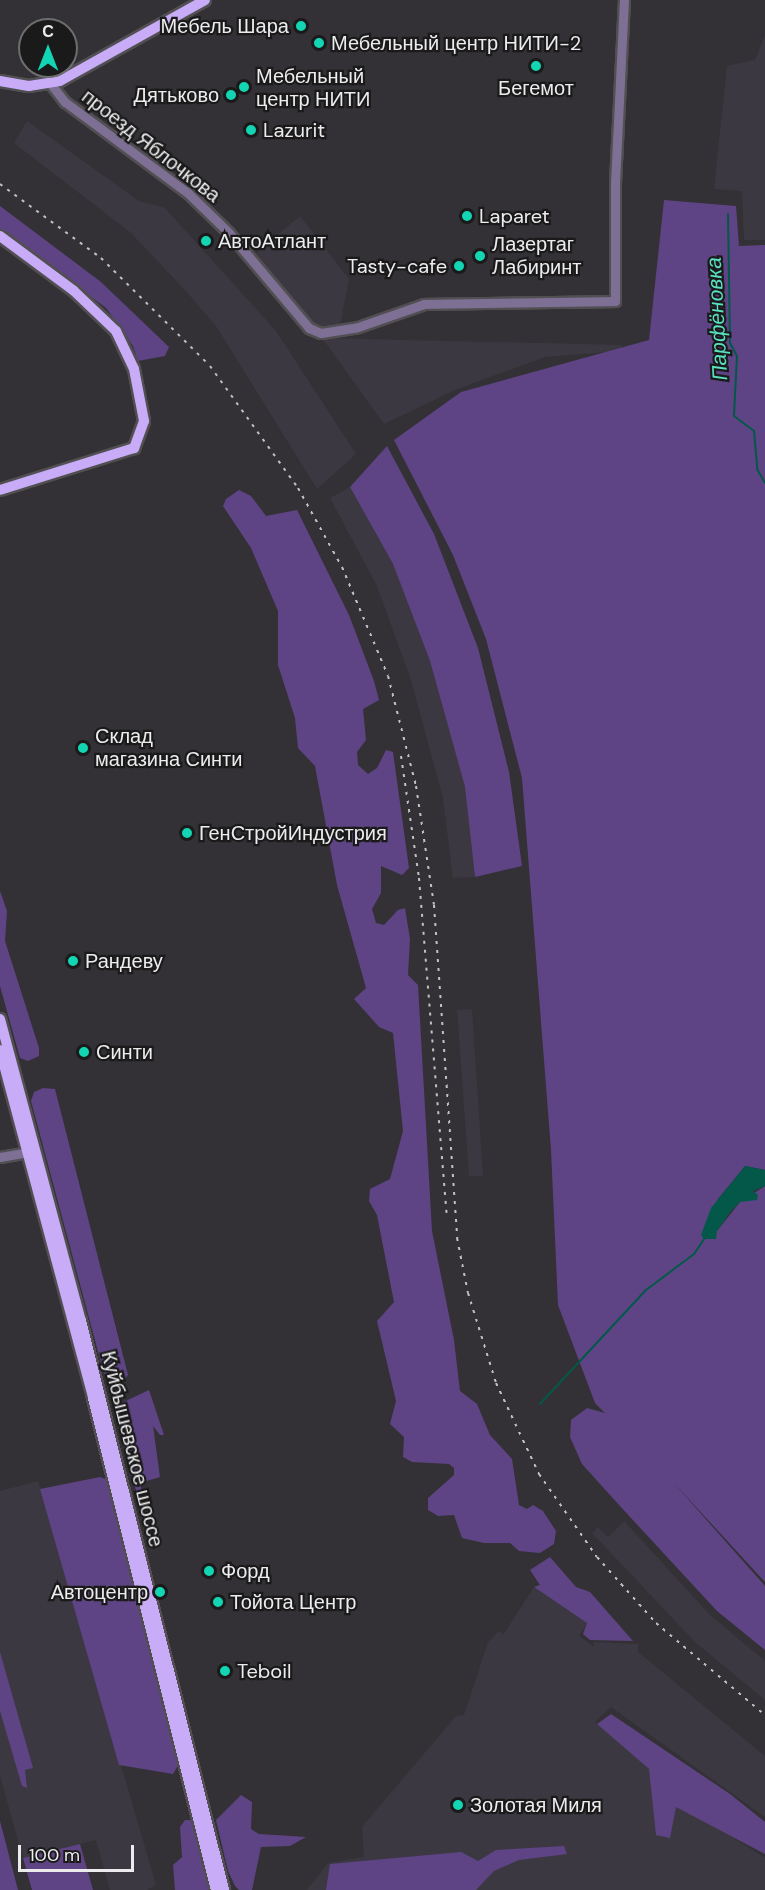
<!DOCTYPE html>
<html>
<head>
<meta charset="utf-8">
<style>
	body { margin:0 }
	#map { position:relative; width:765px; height:1890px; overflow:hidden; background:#333135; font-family:"DM Sans",sans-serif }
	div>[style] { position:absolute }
	.built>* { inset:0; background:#3c3842 }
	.green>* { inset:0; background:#5e4484 }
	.water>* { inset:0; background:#045849 }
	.stream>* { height:2px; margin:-1px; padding:0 1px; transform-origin:1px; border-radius:1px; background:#045849 }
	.roads { filter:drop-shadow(2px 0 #514f52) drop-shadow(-2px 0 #514f52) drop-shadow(0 2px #514f52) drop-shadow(0 -2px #514f52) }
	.minor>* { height:9px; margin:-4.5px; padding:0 4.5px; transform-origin:4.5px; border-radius:4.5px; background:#7d7094 }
	.major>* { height:10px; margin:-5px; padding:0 5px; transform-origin:5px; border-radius:5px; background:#c8acf7 }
	.rail>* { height:2px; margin-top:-1px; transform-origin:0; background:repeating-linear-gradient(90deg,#c2c1c3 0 3px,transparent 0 9px) }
	.dots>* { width:16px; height:16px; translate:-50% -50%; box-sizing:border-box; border:3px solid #1a1a1b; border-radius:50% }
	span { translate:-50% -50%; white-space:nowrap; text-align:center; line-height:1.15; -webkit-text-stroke:4.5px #1a1a1b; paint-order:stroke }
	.poi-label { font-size:20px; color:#ecebed }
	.right { translate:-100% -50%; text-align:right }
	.left { translate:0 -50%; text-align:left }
	.street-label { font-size:20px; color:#ecebed }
	.water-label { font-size:21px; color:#5ae0c2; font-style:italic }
	.north { position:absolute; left:18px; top:18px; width:60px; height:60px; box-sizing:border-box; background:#1a1a1b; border:2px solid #6e6e6f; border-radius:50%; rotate:0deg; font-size:16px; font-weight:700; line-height:24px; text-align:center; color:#ecebed }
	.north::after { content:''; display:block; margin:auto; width:21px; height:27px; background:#13d5b3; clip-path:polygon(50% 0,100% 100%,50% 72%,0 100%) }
	.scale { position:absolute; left:18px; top:1845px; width:116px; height:27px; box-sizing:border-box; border:3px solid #ecebed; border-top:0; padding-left:8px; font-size:18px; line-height:21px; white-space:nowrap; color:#ecebed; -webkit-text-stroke:4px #1a1a1b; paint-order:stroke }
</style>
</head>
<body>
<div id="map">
	<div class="built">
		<i style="clip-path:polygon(765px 35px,765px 240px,744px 240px,742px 191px,714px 189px,727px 66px,755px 60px)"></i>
		<i style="clip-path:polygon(27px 121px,139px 201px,165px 208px,276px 331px,356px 454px,317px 489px,216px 326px,185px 290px,130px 232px,14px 143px)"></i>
		<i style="clip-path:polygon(300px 216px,349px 279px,340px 326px,315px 326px,256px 253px)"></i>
		<i style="clip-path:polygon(322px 338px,621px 345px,621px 351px,545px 357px,457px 389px,384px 424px)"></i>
		<i style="clip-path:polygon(350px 487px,393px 564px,430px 661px,465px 787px,475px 877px,453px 878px,443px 798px,411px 680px,377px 586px,330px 498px)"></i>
		<i style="clip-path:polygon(472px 1009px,483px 1176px,469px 1176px,457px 1010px)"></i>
		<i style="clip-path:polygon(38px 1481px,156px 1885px,147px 1890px,110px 1890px,96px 1840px,23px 1858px,0 1776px,0 1491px)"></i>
		<i style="clip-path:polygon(624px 1521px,710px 1615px,765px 1661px,765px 1700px,695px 1642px,592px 1533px,598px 1527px,608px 1537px)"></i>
		<i style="clip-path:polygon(534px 1587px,587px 1623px,579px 1636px,594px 1647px,594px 1642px,638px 1644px,638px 1652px,765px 1756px,765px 1817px,611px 1707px,595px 1722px,713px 1825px,765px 1858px,765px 1890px,307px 1890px,328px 1863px,364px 1857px,362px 1827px,456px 1716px,464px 1715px,488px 1642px,499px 1631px,503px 1635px)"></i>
	</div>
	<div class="green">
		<i style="clip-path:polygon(664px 200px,736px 206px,739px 246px,765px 245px,765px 1170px,745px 1166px,718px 1199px,708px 1221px,717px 1231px,740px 1202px,765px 1186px,765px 1582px,673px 1482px,765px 1586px,765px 1650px,717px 1611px,619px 1505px,582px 1464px,570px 1437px,571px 1420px,587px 1408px,605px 1413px,595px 1403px,558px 1305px,551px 1150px,522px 778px,486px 639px,453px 555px,394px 440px,461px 392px,649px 340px)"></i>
		<i style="clip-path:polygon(0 206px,101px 282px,169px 347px,165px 356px,138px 361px,133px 346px,106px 308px,0 229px)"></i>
		<i style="clip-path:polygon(387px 446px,434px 534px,478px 648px,509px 772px,522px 866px,475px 877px,465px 787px,430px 661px,393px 564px,350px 487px)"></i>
		<i style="clip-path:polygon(239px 490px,251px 496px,266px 516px,297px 510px,349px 615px,374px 681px,379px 700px,363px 709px,366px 740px,357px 752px,358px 765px,368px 774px,377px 768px,386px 750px,393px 752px,409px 868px,402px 875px,381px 866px,381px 893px,372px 909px,376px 923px,384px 925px,398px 910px,405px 908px,410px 939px,408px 975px,418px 985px,432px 1231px,454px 1340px,460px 1391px,477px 1404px,490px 1435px,512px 1459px,519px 1505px,527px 1509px,533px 1505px,543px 1511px,556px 1531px,554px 1544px,540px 1553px,519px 1551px,510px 1543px,484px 1543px,462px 1538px,454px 1515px,438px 1516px,428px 1510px,428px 1498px,454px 1475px,454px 1468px,449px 1464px,412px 1462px,403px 1457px,404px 1437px,390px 1424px,396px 1401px,377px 1321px,394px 1302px,377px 1215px,369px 1201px,370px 1189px,390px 1179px,403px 1131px,393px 1033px,379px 1027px,354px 999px,366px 988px,337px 885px,315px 766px,298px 748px,295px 718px,278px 665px,278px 611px,251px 548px,223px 506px,226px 499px)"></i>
		<i style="clip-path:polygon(0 891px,7px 911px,5px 941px,39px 1048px,39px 1056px,28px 1061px,20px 1058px,0 986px)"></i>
		<i style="clip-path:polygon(43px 1088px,55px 1089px,128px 1375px,123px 1381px,113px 1382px,104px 1374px,31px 1101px,34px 1092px)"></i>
		<i style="clip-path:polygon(149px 1390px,164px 1435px,160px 1435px,153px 1426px,160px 1477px,140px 1483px,144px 1499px,139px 1501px,113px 1407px)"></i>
		<i style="clip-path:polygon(100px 1477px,108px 1480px,179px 1764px,173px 1774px,119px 1765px,40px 1489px)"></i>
		<i style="clip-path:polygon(550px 1557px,576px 1587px,590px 1592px,633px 1641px,590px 1640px,583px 1634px,587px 1623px,534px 1587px,540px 1585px,530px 1570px)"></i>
		<i style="clip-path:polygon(0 1652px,33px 1768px,25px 1770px,27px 1788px,22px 1786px,0 1711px)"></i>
		<i style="clip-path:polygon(611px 1714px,730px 1794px,765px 1822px,765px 1854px,676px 1807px,670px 1838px,656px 1835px,649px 1769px,597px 1724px)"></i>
		<i style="clip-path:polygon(241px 1795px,252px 1802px,251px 1829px,259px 1834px,306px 1837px,290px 1846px,261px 1847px,252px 1890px,239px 1890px,235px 1886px,228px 1871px,216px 1820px)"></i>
		<i style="clip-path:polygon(185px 1820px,192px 1820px,210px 1890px,175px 1890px,173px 1865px,182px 1857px,180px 1827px)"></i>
		<i style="clip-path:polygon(0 1821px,18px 1890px,0 1890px)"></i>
		<i style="clip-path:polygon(80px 1844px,93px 1890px,32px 1890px,23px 1858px)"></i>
		<i style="clip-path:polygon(564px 1846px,567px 1854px,519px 1860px,494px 1871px,476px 1890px,326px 1890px,330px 1864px,461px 1852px,478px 1861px,496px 1850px)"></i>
	</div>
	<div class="water">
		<i style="clip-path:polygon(745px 1166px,765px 1170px,765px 1186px,753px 1191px,758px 1195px,757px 1200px,740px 1202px,731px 1211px,717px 1231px,716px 1239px,704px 1239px,701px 1235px,711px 1208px)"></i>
	</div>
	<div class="stream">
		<i style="left:728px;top:214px;width:129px;rotate:89.1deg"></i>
		<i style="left:730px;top:343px;width:15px;rotate:62deg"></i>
		<i style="left:737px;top:356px;width:60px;rotate:92.9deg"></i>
		<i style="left:734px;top:416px;width:25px;rotate:37deg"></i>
		<i style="left:754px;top:431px;width:38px;rotate:85deg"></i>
		<i style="left:757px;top:469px;width:16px;rotate:60deg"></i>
		<i style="left:540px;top:1404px;width:156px;rotate:-47.1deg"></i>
		<i style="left:646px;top:1290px;width:60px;rotate:-36.9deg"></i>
		<i style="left:694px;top:1254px;width:18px;rotate:-56deg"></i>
	</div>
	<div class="roads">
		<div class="minor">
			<i style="left:50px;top:83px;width:24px;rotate:52deg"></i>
			<i style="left:65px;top:102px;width:153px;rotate:36.5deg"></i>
			<i style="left:188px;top:193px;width:57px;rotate:44.3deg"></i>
			<i style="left:229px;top:233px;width:124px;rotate:49.9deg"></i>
			<i style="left:309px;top:328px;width:13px;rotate:23deg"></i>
			<i style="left:321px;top:333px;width:37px;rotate:-9deg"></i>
			<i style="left:358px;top:327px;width:70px;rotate:-19.2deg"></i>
			<i style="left:424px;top:304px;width:191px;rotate:-0.9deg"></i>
			<i style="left:615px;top:301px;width:118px;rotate:-90deg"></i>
			<i style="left:615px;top:183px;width:183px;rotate:-87.2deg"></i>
			<i style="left:0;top:1157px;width:27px;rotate:-10deg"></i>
		</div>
		<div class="major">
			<i style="left:0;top:81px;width:29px;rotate:10deg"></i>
			<i style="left:29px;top:86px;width:31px;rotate:-9deg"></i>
			<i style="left:60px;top:81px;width:166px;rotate:-29.2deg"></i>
			<i style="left:0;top:236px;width:92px;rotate:36.6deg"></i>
			<i style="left:74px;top:291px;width:58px;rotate:43.6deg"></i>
			<i style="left:116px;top:331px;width:42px;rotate:64.7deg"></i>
			<i style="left:134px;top:369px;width:53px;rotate:79.1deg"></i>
			<i style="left:144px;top:421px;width:29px;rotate:110deg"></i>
			<i style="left:134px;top:448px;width:140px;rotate:162.6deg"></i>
			<i style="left:0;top:1019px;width:313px;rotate:75deg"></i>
			<i style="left:81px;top:1321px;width:587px;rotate:75.89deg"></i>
			<i style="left:0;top:1050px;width:360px;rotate:75deg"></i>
			<i style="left:93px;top:1398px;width:507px;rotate:75.96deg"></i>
		</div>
	</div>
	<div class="rail">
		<i style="left:0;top:184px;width:125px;rotate:36.2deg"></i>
		<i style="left:101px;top:258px;width:153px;rotate:44.7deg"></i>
		<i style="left:210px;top:366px;width:150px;rotate:54.2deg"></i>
		<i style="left:298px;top:488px;width:90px;rotate:60.9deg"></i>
		<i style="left:342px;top:567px;width:118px;rotate:67.1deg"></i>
		<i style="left:388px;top:676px;width:114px;rotate:75.7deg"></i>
		<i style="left:416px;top:786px;width:120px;rotate:81.4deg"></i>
		<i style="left:434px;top:905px;width:334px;rotate:86deg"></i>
		<i style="left:457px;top:1238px;width:56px;rotate:78.7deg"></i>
		<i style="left:468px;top:1293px;width:94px;rotate:72.7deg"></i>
		<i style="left:496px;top:1383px;width:101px;rotate:64.7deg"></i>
		<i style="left:539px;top:1474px;width:101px;rotate:55.1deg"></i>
		<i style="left:597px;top:1557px;width:89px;rotate:48.2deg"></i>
		<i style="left:656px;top:1623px;width:143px;rotate:40.2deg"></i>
		<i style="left:401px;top:756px;width:123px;rotate:81.6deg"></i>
		<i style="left:419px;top:878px;width:339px;rotate:85.3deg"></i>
	</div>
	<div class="dots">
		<i style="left:301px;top:26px;background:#13d5b3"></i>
		<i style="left:319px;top:43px;background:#13d5b3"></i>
		<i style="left:536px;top:66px;background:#13d5b3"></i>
		<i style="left:244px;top:87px;background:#13d5b3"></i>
		<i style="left:231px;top:95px;background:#13d5b3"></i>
		<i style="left:251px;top:130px;background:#13d5b3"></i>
		<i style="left:467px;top:216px;background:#13d5b3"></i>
		<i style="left:206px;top:241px;background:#13d5b3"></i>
		<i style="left:480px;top:256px;background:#13d5b3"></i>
		<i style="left:459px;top:266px;background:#13d5b3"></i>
		<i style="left:83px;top:748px;background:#13d5b3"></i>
		<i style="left:187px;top:833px;background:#13d5b3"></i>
		<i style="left:73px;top:961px;background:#13d5b3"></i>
		<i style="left:84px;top:1052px;background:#13d5b3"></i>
		<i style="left:209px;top:1571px;background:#13d5b3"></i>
		<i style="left:160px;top:1592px;background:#13d5b3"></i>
		<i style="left:218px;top:1602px;background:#13d5b3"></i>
		<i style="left:225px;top:1671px;background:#13d5b3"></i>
		<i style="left:458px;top:1805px;background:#13d5b3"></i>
	</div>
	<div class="poi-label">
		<span class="right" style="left:289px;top:26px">Мебель Шара</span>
		<span class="left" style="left:331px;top:43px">Мебельный центр НИТИ-2</span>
		<span class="left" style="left:256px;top:88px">Мебельный<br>центр НИТИ</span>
		<span style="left:536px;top:88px">Бегемот</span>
		<span class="right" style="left:219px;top:95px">Дятьково</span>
		<span class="left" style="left:263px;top:130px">Lazurit</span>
		<span class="left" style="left:479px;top:216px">Laparet</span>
		<span class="left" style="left:218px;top:241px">АвтоАтлант</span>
		<span class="left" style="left:492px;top:256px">Лазертаг<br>Лабиринт</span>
		<span class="right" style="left:447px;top:266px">Tasty-cafe</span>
		<span class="left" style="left:95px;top:748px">Склад<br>магазина Синти</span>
		<span class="left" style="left:199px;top:833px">ГенСтройИндустрия</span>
		<span class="left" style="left:85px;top:961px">Рандеву</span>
		<span class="left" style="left:96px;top:1052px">Синти</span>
		<span class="left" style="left:221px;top:1571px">Форд</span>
		<span class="right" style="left:148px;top:1592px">Автоцентр</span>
		<span class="left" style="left:230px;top:1602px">Тойота Центр</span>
		<span class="left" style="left:237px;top:1671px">Teboil</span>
		<span class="left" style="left:470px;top:1805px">Золотая Миля</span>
	</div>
	<div class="street-label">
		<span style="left:151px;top:146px;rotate:38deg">проезд Яблочкова</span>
		<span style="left:132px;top:1449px;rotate:76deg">Куйбышевское шоссе</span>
	</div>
	<div class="water-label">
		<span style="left:717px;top:319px;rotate:-93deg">Парфёновка</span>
	</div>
	<div class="north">С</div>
	<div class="scale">100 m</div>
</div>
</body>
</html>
